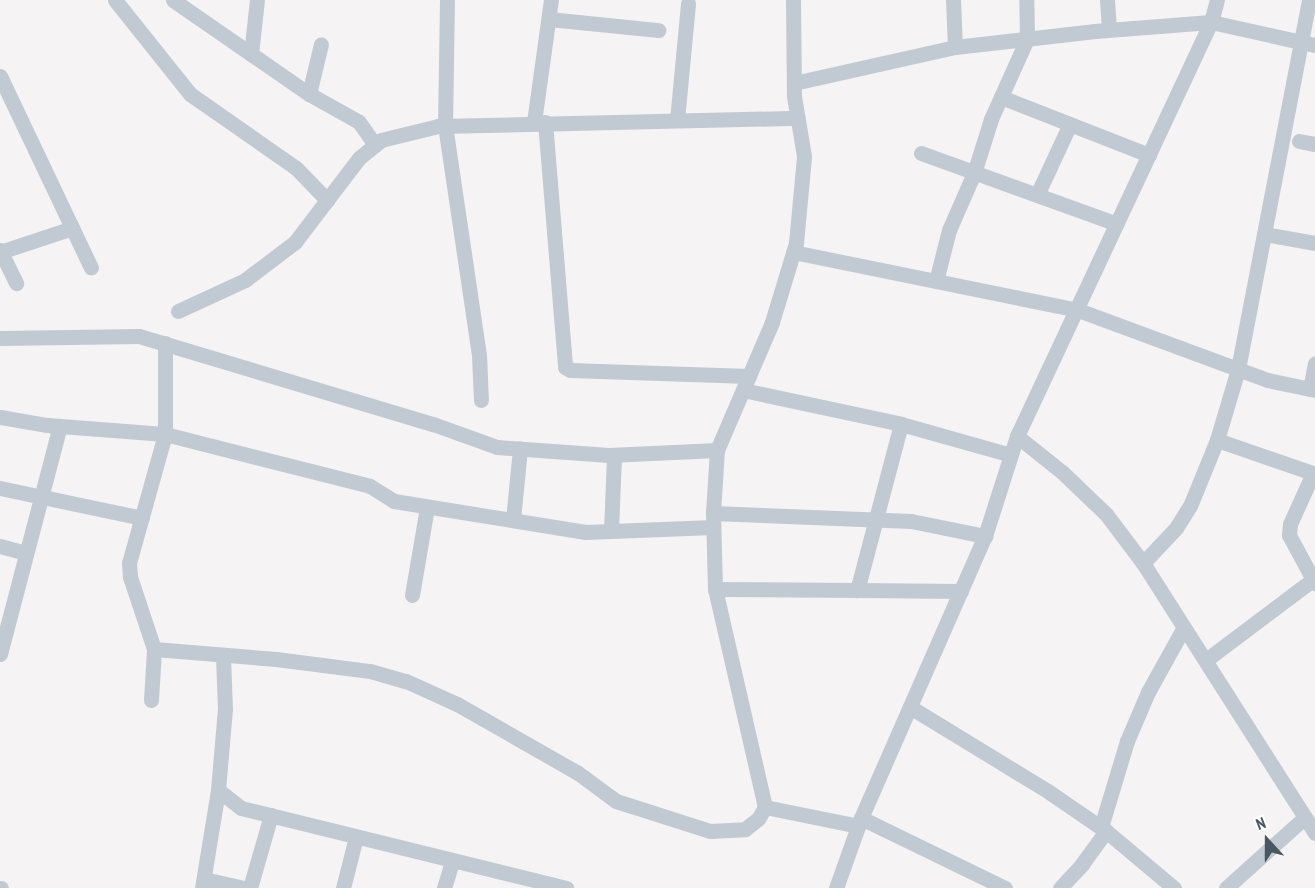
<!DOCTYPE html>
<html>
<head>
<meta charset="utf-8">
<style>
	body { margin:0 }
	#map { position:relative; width:1315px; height:888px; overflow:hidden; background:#f5f3f3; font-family:"PT Sans Narrow",sans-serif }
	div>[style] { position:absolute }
	.minor>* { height:15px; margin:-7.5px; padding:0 7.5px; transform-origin:7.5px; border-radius:7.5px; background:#c1cad2 }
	span { translate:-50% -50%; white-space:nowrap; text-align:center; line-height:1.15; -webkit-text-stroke:5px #fff; paint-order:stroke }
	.north { position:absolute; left:1237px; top:810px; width:60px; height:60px; -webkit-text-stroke:4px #fff; paint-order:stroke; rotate:339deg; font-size:16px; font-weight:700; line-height:24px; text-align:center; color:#4a5661 }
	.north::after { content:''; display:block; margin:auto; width:21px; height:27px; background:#4a5661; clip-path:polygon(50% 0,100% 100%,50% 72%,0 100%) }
</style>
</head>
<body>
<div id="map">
	<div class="minor">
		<i style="left:115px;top:0;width:120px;rotate:51.4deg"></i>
		<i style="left:190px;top:94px;width:129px;rotate:34.9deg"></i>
		<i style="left:296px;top:168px;width:45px;rotate:45.9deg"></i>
		<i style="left:173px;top:0;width:165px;rotate:34.7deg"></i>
		<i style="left:309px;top:94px;width:57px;rotate:29.2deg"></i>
		<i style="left:359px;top:122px;width:28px;rotate:55deg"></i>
		<i style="left:447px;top:0;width:125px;rotate:90.9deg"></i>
		<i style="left:445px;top:125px;width:232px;rotate:81.6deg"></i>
		<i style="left:479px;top:355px;width:45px;rotate:87.5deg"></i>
		<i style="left:953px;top:0;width:47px;rotate:87.6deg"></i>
		<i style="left:1107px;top:0;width:30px;rotate:86deg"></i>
		<i style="left:549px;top:19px;width:110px;rotate:5.8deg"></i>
		<i style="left:251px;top:54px;width:54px;rotate:-83.7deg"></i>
		<i style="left:0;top:76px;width:212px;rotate:64.6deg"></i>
		<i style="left:794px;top:83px;width:165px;rotate:-12.6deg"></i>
		<i style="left:955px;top:47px;width:141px;rotate:-6.5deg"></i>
		<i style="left:1095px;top:31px;width:116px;rotate:-4.4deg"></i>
		<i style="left:1211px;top:22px;width:107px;rotate:12.5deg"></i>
		<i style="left:309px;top:94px;width:51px;rotate:-76.5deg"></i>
		<i style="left:1001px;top:97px;width:159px;rotate:21.4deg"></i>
		<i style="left:677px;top:120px;width:117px;rotate:-84.6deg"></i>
		<i style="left:534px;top:122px;width:123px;rotate:-82.1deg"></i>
		<i style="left:545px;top:122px;width:246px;rotate:85.3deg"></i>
		<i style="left:565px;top:367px;width:6px;rotate:31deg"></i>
		<i style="left:570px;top:370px;width:179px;rotate:1.9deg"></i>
		<i style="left:1299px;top:141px;width:16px;rotate:11deg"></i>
		<i style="left:921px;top:153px;width:208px;rotate:19.9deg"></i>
		<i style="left:1037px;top:195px;width:78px;rotate:-65.1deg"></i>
		<i style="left:1264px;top:234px;width:52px;rotate:10deg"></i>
		<i style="left:0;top:250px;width:37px;rotate:64deg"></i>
		<i style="left:0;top:252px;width:76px;rotate:-18.4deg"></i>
		<i style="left:793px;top:252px;width:291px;rotate:11.5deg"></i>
		<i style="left:1078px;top:310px;width:202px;rotate:20.3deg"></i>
		<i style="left:1267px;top:380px;width:49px;rotate:11.8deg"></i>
		<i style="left:936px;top:281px;width:53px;rotate:-75.7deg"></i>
		<i style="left:949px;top:230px;width:62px;rotate:-66.3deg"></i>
		<i style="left:974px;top:173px;width:57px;rotate:-72.5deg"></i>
		<i style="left:991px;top:119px;width:88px;rotate:-65.8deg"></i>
		<i style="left:1027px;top:39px;width:39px;rotate:-91deg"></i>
		<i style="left:178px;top:311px;width:74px;rotate:-24.8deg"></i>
		<i style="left:245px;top:280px;width:63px;rotate:-37.2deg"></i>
		<i style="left:295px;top:242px;width:106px;rotate:-52.7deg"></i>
		<i style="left:359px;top:158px;width:28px;rotate:-39deg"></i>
		<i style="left:381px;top:140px;width:59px;rotate:-13.8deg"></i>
		<i style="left:438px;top:126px;width:360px;rotate:-1.3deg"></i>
		<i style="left:0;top:338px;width:139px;rotate:-0.8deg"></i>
		<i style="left:139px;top:336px;width:307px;rotate:16.7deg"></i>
		<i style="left:433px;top:424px;width:68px;rotate:19.8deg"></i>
		<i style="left:497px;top:447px;width:112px;rotate:4.1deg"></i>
		<i style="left:609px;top:455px;width:108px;rotate:-2.7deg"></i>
		<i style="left:1310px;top:389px;width:26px;rotate:-79deg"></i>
		<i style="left:743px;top:390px;width:162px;rotate:12.1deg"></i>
		<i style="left:901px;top:424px;width:114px;rotate:15.7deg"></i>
		<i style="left:0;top:417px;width:48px;rotate:9.7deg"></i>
		<i style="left:47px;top:425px;width:118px;rotate:4.4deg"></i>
		<i style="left:165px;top:434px;width:211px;rotate:14.2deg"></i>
		<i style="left:370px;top:486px;width:28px;rotate:32deg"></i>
		<i style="left:394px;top:501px;width:194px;rotate:9.2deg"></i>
		<i style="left:586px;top:532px;width:127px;rotate:-2.3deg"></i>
		<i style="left:901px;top:424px;width:172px;rotate:104.8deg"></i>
		<i style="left:857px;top:590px;width:104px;rotate:0.6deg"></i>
		<i style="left:1017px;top:436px;width:58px;rotate:38.7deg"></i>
		<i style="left:1062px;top:472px;width:61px;rotate:43.7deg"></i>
		<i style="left:1106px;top:514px;width:61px;rotate:52.9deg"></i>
		<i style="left:1143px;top:563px;width:320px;rotate:57.5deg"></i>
		<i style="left:1217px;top:440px;width:104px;rotate:19.1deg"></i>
		<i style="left:1313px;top:473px;width:56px;rotate:114.3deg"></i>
		<i style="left:1290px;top:524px;width:11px;rotate:95deg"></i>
		<i style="left:1289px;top:535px;width:55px;rotate:61.6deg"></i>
		<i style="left:0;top:488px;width:145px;rotate:11.9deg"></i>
		<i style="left:713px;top:513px;width:198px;rotate:2.3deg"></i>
		<i style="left:911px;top:521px;width:76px;rotate:11.5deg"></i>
		<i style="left:513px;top:520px;width:72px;rotate:-84.4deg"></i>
		<i style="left:611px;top:531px;width:76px;rotate:-87.7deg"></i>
		<i style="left:0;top:546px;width:27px;rotate:15deg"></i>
		<i style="left:1143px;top:563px;width:48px;rotate:-46.7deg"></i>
		<i style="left:1176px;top:528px;width:26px;rotate:-58deg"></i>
		<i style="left:1190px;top:506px;width:71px;rotate:-67.8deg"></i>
		<i style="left:1217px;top:440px;width:74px;rotate:-73.5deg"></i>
		<i style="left:1238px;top:369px;width:376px;rotate:-79.1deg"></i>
		<i style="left:715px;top:589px;width:142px;rotate:0.4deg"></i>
		<i style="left:412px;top:595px;width:89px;rotate:-80.3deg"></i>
		<i style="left:154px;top:649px;width:122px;rotate:4.7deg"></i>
		<i style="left:276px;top:659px;width:95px;rotate:7.3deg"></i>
		<i style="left:370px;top:671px;width:37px;rotate:16deg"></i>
		<i style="left:406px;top:681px;width:56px;rotate:24.3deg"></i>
		<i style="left:457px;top:704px;width:139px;rotate:29.7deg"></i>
		<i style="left:578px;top:773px;width:47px;rotate:36.4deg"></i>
		<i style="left:616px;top:801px;width:99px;rotate:17.7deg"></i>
		<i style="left:710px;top:831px;width:35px;rotate:-3deg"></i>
		<i style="left:745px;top:829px;width:16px;rotate:-38deg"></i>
		<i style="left:758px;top:819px;width:14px;rotate:-60deg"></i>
		<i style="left:765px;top:807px;width:224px;rotate:-102.9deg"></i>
		<i style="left:715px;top:589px;width:76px;rotate:-91.5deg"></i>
		<i style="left:713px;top:513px;width:63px;rotate:-86.4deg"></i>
		<i style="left:717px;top:450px;width:139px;rotate:-66.7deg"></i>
		<i style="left:772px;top:322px;width:83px;rotate:-73.1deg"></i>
		<i style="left:796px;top:243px;width:87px;rotate:-84.7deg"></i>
		<i style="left:804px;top:156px;width:61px;rotate:-99.5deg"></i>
		<i style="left:794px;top:96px;width:96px;rotate:-90.6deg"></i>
		<i style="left:0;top:654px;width:236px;rotate:-75.3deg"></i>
		<i style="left:1206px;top:660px;width:136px;rotate:-37deg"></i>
		<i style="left:151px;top:700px;width:51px;rotate:-86.6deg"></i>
		<i style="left:154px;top:649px;width:76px;rotate:-108.4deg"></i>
		<i style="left:130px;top:577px;width:14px;rotate:-94deg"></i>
		<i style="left:129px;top:563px;width:134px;rotate:-74.4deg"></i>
		<i style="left:165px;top:434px;width:91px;rotate:-90deg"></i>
		<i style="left:910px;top:707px;width:163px;rotate:31.4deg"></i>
		<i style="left:1049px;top:792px;width:69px;rotate:34.4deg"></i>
		<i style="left:1106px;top:831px;width:89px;rotate:40deg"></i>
		<i style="left:218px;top:790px;width:29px;rotate:38deg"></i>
		<i style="left:241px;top:808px;width:335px;rotate:13.8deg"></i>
		<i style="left:765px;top:807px;width:95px;rotate:11.5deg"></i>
		<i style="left:861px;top:818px;width:160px;rotate:25.9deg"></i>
		<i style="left:1101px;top:827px;width:90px;rotate:-73.2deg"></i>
		<i style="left:1127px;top:741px;width:53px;rotate:-66.8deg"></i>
		<i style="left:1148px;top:692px;width:74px;rotate:-61deg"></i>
		<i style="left:204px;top:879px;width:41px;rotate:12.7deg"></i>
		<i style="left:0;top:888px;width:1px"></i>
		<i style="left:202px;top:888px;width:99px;rotate:-80.7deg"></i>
		<i style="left:218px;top:790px;width:81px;rotate:-85.1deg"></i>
		<i style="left:225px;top:709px;width:53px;rotate:-92.2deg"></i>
		<i style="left:250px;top:888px;width:76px;rotate:-74deg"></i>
		<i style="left:343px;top:888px;width:53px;rotate:-75.7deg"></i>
		<i style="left:444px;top:888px;width:28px;rotate:-73deg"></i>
		<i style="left:836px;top:888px;width:74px;rotate:-70.3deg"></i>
		<i style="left:861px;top:818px;width:308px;rotate:-66.3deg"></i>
		<i style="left:985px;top:536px;width:105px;rotate:-72.3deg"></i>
		<i style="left:1017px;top:436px;width:457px;rotate:-64.9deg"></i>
		<i style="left:1211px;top:22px;width:23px;rotate:-75deg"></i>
		<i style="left:1060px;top:888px;width:33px;rotate:-47deg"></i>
		<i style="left:1082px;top:864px;width:41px;rotate:-54deg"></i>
		<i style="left:1226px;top:888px;width:106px;rotate:-41.9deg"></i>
	</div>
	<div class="north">N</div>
</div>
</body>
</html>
